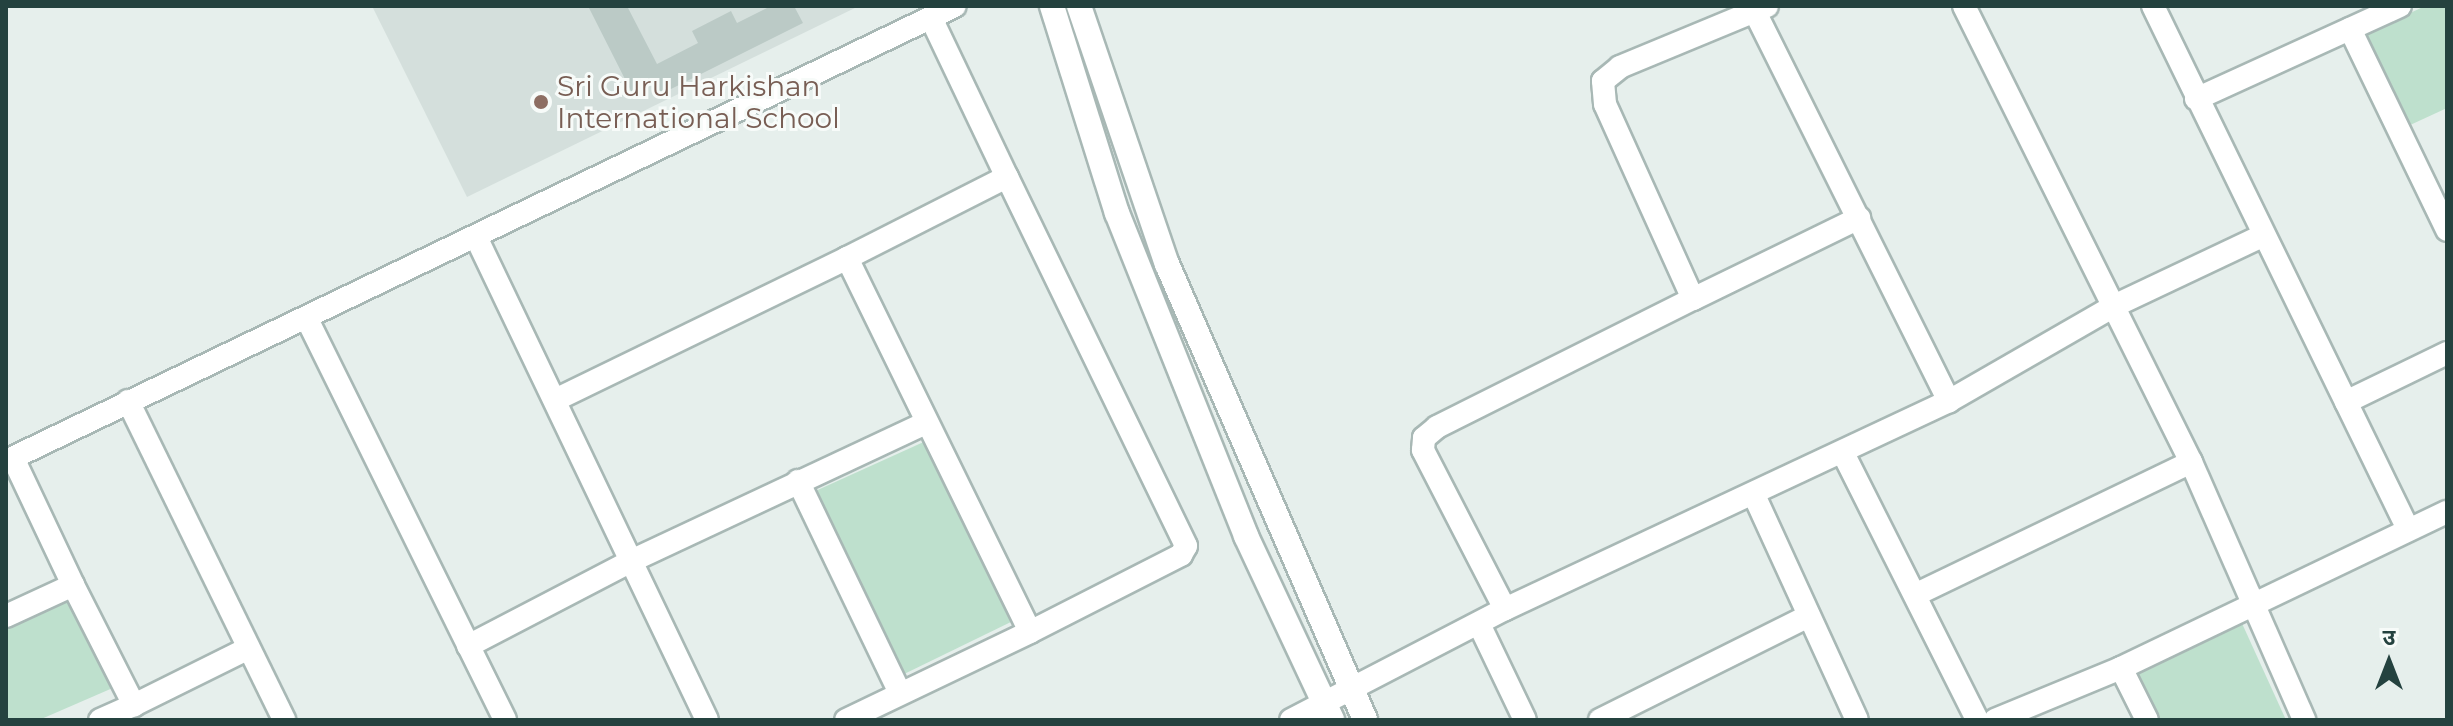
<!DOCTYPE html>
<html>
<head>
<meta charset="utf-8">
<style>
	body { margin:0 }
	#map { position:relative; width:2453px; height:726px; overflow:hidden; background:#e6efec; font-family:Montserrat,"Noto Sans Devanagari",sans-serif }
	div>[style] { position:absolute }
	.built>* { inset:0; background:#d4dfdc }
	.green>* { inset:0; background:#bee0cd }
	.building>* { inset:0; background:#bbcac6 }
	.roads { filter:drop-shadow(2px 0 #a8b8b5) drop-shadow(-2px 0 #a8b8b5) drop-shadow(0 2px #a8b8b5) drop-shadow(0 -2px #a8b8b5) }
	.minor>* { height:22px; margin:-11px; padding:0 11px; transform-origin:11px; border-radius:11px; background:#fff }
	.tertiary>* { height:24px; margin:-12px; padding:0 12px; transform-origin:12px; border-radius:12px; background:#fff }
	.dots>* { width:22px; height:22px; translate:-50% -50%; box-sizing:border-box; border:4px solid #f7fbf9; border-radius:50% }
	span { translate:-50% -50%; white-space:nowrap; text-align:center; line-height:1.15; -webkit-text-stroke:6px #f7fbf9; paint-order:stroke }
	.education-label { font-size:28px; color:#785e54 }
	.left { translate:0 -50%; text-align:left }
	.frame { position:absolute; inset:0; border:8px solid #24423f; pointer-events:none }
	.north { position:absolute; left:2349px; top:622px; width:80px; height:80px; -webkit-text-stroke:6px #f7fbf9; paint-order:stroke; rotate:0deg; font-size:22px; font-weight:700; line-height:32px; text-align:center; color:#24423f }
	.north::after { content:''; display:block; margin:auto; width:28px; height:36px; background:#24423f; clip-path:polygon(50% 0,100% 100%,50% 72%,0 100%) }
</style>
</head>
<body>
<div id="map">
	<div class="built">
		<i style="clip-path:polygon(372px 6px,859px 6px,467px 197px)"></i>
	</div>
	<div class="green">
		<i style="clip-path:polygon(2425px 6px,2447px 6px,2447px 108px,2408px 126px,2362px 36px)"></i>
		<i style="clip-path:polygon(928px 440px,1015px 620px,898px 677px,811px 493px)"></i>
		<i style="clip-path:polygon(69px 600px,115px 687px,39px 720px,6px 720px,6px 628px)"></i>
		<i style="clip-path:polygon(2240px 619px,2286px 720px,2159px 720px,2135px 672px)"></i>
	</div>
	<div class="building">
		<i style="clip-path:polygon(588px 6px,627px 6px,657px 64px,698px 43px,692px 31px,731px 11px,737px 23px,771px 6px,794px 6px,803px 23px,661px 94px,655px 82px,632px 93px)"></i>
	</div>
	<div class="roads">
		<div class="minor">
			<i style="left:1964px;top:6px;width:509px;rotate:63.54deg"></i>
			<i style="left:2191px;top:462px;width:282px;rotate:66.3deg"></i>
			<i style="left:2153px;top:6px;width:582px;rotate:64.01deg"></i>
			<i style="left:1755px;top:12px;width:435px;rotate:63.5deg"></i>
			<i style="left:931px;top:18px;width:176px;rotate:64.5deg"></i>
			<i style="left:2350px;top:29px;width:223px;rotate:64.2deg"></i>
			<i style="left:2196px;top:99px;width:224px;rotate:-24.5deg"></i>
			<i style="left:477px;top:239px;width:533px;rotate:64.44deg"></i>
			<i style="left:847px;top:258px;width:179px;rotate:-26.9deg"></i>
			<i style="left:1007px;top:177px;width:410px;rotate:64.1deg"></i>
			<i style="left:1186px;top:546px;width:10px;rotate:119deg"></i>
			<i style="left:1181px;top:555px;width:169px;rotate:153deg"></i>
			<i style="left:1693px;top:299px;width:185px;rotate:-26deg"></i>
			<i style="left:308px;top:321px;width:445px;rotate:63.7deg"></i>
			<i style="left:555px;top:400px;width:325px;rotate:-25.9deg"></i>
			<i style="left:847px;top:258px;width:416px;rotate:63.9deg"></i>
			<i style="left:1030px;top:632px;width:204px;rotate:154.4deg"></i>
			<i style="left:128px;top:401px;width:355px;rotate:63.9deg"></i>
			<i style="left:2346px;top:402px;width:112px;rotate:-25.9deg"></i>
			<i style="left:1843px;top:453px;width:299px;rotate:63.3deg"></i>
			<i style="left:13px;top:458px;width:140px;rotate:64.7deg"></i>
			<i style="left:6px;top:461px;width:1052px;rotate:-25.62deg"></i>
			<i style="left:798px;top:481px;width:235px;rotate:64.3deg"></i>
			<i style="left:1754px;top:495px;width:247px;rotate:65.4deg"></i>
			<i style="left:1917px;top:594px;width:304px;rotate:-25.7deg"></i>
			<i style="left:1505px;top:609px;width:179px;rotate:-117.3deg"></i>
			<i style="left:1423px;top:450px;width:12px;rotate:-85deg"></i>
			<i style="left:1424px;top:438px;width:17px;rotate:-40deg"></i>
			<i style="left:1437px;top:427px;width:286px;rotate:-26.6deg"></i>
			<i style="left:1693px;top:299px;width:214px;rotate:-114.3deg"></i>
			<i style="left:1605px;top:104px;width:23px;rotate:-95deg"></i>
			<i style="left:1603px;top:81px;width:22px;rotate:-39deg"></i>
			<i style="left:1620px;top:67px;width:159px;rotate:-22.5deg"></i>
			<i style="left:6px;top:616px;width:74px;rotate:-24.8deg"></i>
			<i style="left:73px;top:585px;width:135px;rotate:63.1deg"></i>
			<i style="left:134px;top:705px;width:128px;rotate:-26.4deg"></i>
			<i style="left:1479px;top:624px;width:106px;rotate:64.4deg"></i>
			<i style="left:468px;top:646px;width:184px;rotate:-27.5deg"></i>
			<i style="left:631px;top:561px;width:325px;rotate:-25.1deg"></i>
			<i style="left:2121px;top:668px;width:58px;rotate:63.4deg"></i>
			<i style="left:100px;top:720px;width:37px;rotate:-24deg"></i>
			<i style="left:1291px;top:720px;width:241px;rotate:-27.4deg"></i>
			<i style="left:1505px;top:609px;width:490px;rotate:-25.1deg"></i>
			<i style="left:1949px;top:401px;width:193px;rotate:-29.9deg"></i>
			<i style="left:2116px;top:305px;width:161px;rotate:-25.3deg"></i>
			<i style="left:1600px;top:720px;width:233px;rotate:-26.5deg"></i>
			<i style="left:1995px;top:720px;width:136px;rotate:-22.4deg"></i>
			<i style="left:2121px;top:668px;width:361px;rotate:-25.6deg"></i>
		</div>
		<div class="tertiary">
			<i style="left:1052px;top:6px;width:217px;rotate:72.6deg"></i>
			<i style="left:1117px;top:213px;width:348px;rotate:68.2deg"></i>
			<i style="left:1246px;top:536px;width:203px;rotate:64.9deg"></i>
			<i style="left:1079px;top:6px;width:273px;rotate:71.2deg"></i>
			<i style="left:1167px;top:264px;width:497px;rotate:66.5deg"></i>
		</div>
	</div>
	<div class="dots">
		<i style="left:541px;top:102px;background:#8d6e63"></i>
	</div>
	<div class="education-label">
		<span class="left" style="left:557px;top:102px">Sri Guru Harkishan<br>International School</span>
	</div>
	<div class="frame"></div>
	<div class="north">उ</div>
</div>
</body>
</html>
